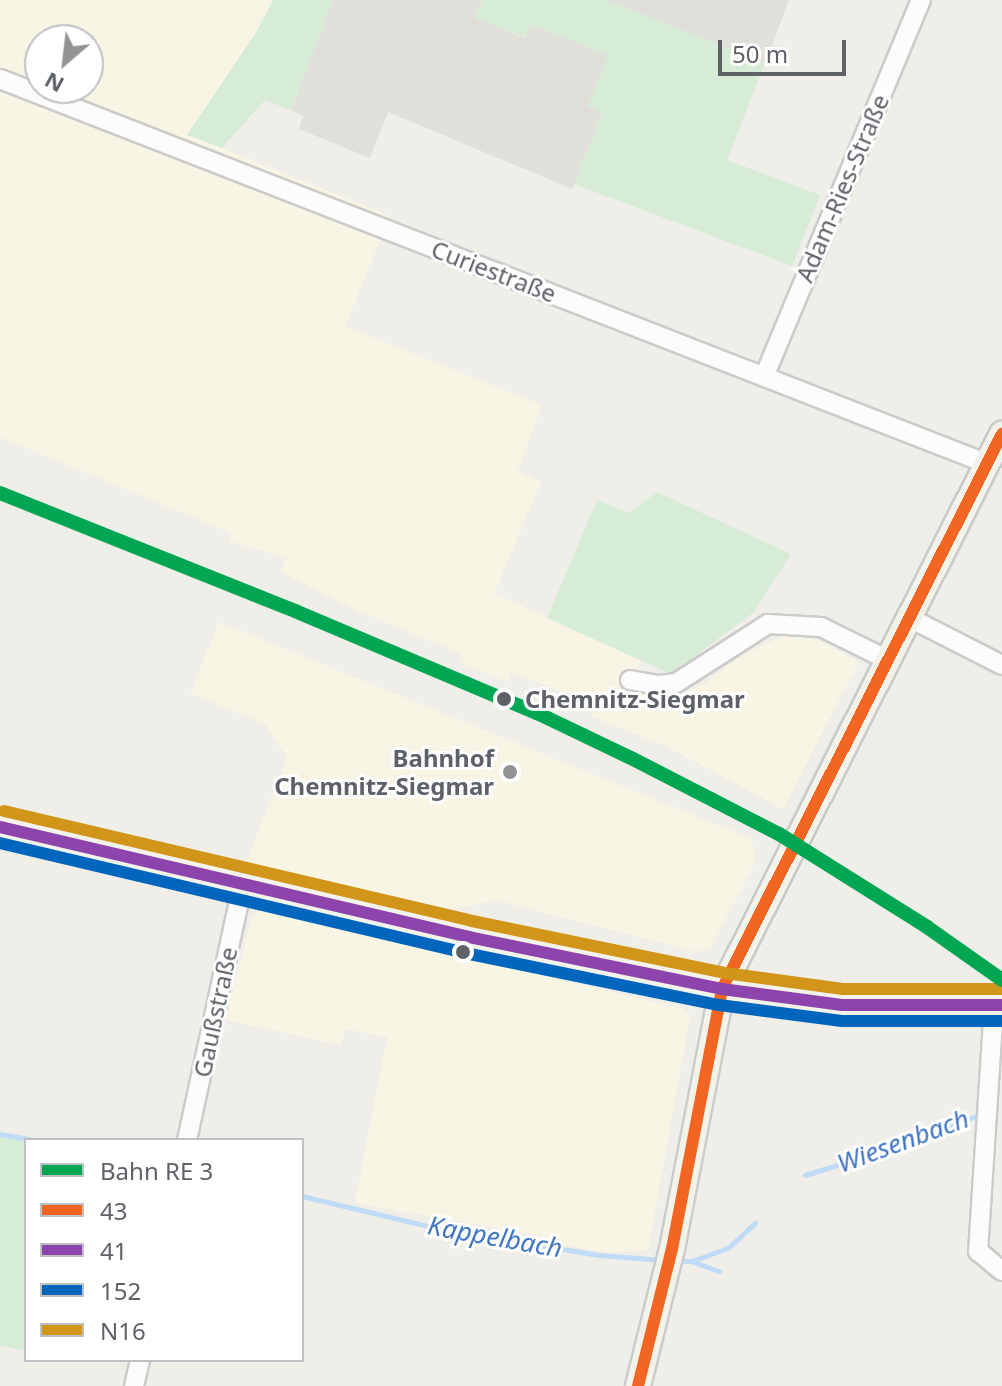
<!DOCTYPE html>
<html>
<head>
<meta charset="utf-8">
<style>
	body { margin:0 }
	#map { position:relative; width:1002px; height:1386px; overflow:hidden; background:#efeee9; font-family:"Noto Sans",sans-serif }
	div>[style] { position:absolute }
	.commercial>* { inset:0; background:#f8f5e4 }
	.industrial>* { inset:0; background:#e0dfda }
	.green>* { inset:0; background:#d6ecd6 }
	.stream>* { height:5px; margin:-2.5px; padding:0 2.5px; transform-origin:2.5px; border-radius:2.5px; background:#bfdbf8 }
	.roads { filter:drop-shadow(2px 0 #cbcbca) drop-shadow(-2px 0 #cbcbca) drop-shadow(0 2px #cbcbca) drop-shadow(0 -2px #cbcbca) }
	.minor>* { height:18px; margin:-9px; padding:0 9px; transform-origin:9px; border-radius:9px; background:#fdfcfc }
	.major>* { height:24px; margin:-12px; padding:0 12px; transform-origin:12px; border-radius:12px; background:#f4f3e9 }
	.bus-1>* { height:12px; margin:-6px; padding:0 6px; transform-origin:6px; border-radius:6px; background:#f26522 }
	.bus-2>* { height:12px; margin:-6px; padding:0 6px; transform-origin:6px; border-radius:6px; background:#8e44ad }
	.bus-3>* { height:12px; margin:-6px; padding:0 6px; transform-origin:6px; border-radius:6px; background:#0065bd }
	.bus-4>* { height:12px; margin:-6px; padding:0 6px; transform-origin:6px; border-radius:6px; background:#d1951a }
	.rail-1>* { height:14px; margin:-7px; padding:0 7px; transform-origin:7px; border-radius:7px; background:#00a651 }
	.dots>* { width:22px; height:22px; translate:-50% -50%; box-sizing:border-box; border:4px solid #fff; border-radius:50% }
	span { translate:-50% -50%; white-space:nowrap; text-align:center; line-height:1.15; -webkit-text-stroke:6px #fff; paint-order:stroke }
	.street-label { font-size:24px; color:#5e6268 }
	.stop-label { font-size:24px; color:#5e6268; font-weight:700 }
	.left { translate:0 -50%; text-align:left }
	.poi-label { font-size:24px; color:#5e6268; font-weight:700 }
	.right { translate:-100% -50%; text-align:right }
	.water-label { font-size:26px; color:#3f75c4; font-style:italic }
	.legend { position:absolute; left:24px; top:1138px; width:280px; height:224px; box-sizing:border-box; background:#fff; border:2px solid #bfc0c3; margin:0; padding:10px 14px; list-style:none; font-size:24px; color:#5e6268 }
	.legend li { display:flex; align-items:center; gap:16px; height:40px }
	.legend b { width:40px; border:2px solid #bfc0c3 }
	.north { position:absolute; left:24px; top:24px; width:80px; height:80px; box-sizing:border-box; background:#fff; border:2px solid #bfc0c3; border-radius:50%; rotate:208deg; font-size:22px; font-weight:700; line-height:32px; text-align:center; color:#5e6268 }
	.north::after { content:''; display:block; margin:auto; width:28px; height:36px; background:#919395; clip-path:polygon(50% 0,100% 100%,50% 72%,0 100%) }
	.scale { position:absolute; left:718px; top:40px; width:128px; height:36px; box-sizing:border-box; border:4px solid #5e6268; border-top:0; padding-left:10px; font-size:24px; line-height:28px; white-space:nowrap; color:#5e6268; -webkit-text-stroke:6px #fff; paint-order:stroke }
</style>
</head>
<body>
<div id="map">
	<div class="commercial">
		<i style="clip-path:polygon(evenodd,0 0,285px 0,222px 148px,390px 216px,345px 326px,542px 405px,518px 471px,541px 482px,494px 593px,641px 660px,628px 686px,673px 698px,707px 682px,741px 656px,789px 633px,818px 640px,859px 662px,783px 809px,666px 746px,591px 716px,594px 706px,512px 672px,507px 682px,460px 662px,462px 654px,356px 610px,281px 572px,287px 558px,230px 541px,231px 533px,0 437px,0 0,40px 40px,88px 40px,88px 88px,40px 88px,40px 40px)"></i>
		<i style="clip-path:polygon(219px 622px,752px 839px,755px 862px,711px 948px,696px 952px,496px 900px,457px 909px,370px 895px,245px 865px,287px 758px,265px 724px,190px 693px)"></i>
		<i style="clip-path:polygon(261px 910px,685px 1009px,690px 1016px,648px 1250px,608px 1253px,559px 1244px,541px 1236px,355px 1203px,387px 1037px,345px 1029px,341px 1045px,226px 1020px,252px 915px)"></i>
	</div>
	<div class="industrial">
		<i style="clip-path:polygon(333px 0,483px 0,476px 18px,525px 38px,530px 24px,609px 55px,588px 106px,603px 113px,572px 189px,388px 112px,370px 158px,299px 129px,303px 116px,291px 110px)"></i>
		<i style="clip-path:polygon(606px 0,789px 0,765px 63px)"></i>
	</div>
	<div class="green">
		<i style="clip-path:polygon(273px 0,333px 0,291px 110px,265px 100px,222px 148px,187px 135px,255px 34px)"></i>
		<i style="clip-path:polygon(483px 0,606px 0,765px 63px,727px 160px,820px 195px,792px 266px,574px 184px,603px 113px,588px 106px,608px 55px,531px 24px,525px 37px,475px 18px)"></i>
		<i style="clip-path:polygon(657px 492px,791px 554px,753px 613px,671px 674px,547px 618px,597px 500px,629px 513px)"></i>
		<i style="clip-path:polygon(0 1132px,46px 1140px,26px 1140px,26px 1351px,0 1345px)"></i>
	</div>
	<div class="stream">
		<i style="left:0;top:1134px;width:35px;rotate:10deg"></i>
		<i style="left:805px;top:1175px;width:108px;rotate:-17.3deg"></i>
		<i style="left:908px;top:1143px;width:79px;rotate:-21.7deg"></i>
		<i style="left:302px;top:1196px;width:142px;rotate:13.4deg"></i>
		<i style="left:440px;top:1229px;width:161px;rotate:9.3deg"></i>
		<i style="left:599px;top:1255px;width:64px;rotate:4.5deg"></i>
		<i style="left:676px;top:1261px;width:15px"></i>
		<i style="left:691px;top:1261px;width:30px;rotate:20deg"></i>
		<i style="left:692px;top:1261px;width:38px;rotate:-20deg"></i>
		<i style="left:728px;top:1248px;width:37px;rotate:-43deg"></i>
	</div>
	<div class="roads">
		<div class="minor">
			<i style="left:0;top:79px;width:1060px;rotate:21.29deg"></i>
			<i style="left:764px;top:377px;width:408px;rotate:-67.4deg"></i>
			<i style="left:910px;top:618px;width:103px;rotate:27.1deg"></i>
			<i style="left:630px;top:680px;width:29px;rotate:10deg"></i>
			<i style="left:659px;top:685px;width:17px;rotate:-7deg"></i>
			<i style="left:676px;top:683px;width:109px;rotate:-32.7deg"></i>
			<i style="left:768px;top:624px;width:53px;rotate:3.2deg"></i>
			<i style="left:821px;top:627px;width:75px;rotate:26.2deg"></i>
			<i style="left:994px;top:1005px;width:247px;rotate:93.7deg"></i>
			<i style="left:978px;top:1251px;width:31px;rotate:40deg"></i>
			<i style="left:187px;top:1140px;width:263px;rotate:-77.7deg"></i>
			<i style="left:134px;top:1386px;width:27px;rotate:-77deg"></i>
		</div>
		<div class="major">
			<i style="left:0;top:827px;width:482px;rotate:13.2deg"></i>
			<i style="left:469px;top:937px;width:258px;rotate:11.6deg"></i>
			<i style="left:722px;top:989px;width:121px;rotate:7.6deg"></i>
			<i style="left:842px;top:1005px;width:160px"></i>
			<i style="left:638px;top:1386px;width:141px;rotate:-76.1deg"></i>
			<i style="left:672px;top:1249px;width:265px;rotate:-79.1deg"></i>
			<i style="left:722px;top:989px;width:622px;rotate:-63.23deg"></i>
		</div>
	</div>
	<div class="bus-1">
		<i style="left:638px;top:1386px;width:141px;rotate:-76.1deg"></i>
		<i style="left:672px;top:1249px;width:265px;rotate:-79.1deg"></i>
		<i style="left:722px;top:989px;width:622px;rotate:-63.23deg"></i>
	</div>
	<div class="bus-2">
		<i style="left:0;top:827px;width:482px;rotate:13.2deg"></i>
		<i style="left:469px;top:937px;width:258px;rotate:11.6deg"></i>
		<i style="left:722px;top:989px;width:121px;rotate:7.6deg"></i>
		<i style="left:842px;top:1005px;width:160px"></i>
	</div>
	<div class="bus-3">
		<i style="left:0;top:843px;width:478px;rotate:13.3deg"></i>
		<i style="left:465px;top:953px;width:259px;rotate:11.6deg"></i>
		<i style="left:719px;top:1005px;width:124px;rotate:7.4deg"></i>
		<i style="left:842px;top:1021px;width:160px"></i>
	</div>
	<div class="bus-4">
		<i style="left:4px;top:811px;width:481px;rotate:13.2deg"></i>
		<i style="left:472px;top:921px;width:258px;rotate:11.6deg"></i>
		<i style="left:725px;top:973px;width:119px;rotate:7.7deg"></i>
		<i style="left:843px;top:989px;width:159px"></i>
	</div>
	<div class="rail-1">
		<i style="left:0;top:493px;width:318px;rotate:21.8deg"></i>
		<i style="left:295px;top:611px;width:263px;rotate:22.9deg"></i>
		<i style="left:537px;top:713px;width:106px;rotate:25.6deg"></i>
		<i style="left:633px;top:759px;width:164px;rotate:27.2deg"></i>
		<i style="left:779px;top:834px;width:175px;rotate:32.1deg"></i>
		<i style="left:927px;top:927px;width:92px;rotate:35.2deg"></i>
	</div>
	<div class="dots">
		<i style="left:504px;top:699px;background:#5e6268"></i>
		<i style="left:510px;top:772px;background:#919395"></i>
		<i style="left:463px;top:952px;background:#5e6268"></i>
	</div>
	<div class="street-label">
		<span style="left:842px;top:188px;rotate:-67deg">Adam-Ries-Straße</span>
		<span style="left:494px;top:271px;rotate:21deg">Curiestraße</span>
		<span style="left:215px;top:1012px;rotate:-78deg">Gaußstraße</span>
	</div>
	<div class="stop-label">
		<span class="left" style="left:525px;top:699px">Chemnitz-Siegmar</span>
	</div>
	<div class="poi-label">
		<span class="right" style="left:494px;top:772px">Bahnhof<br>Chemnitz-Siegmar</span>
	</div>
	<div class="water-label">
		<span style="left:903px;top:1141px;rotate:-20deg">Wiesenbach</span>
		<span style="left:495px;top:1237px;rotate:10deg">Kappelbach</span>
	</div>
	<ul class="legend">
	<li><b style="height:10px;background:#00a651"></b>Bahn RE 3</li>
	<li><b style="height:10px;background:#f26522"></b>43</li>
	<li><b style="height:10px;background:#8e44ad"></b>41</li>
	<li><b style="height:10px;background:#0065bd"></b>152</li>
	<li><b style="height:10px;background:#d1951a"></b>N16</li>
	</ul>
	<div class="north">N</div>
	<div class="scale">50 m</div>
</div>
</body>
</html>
